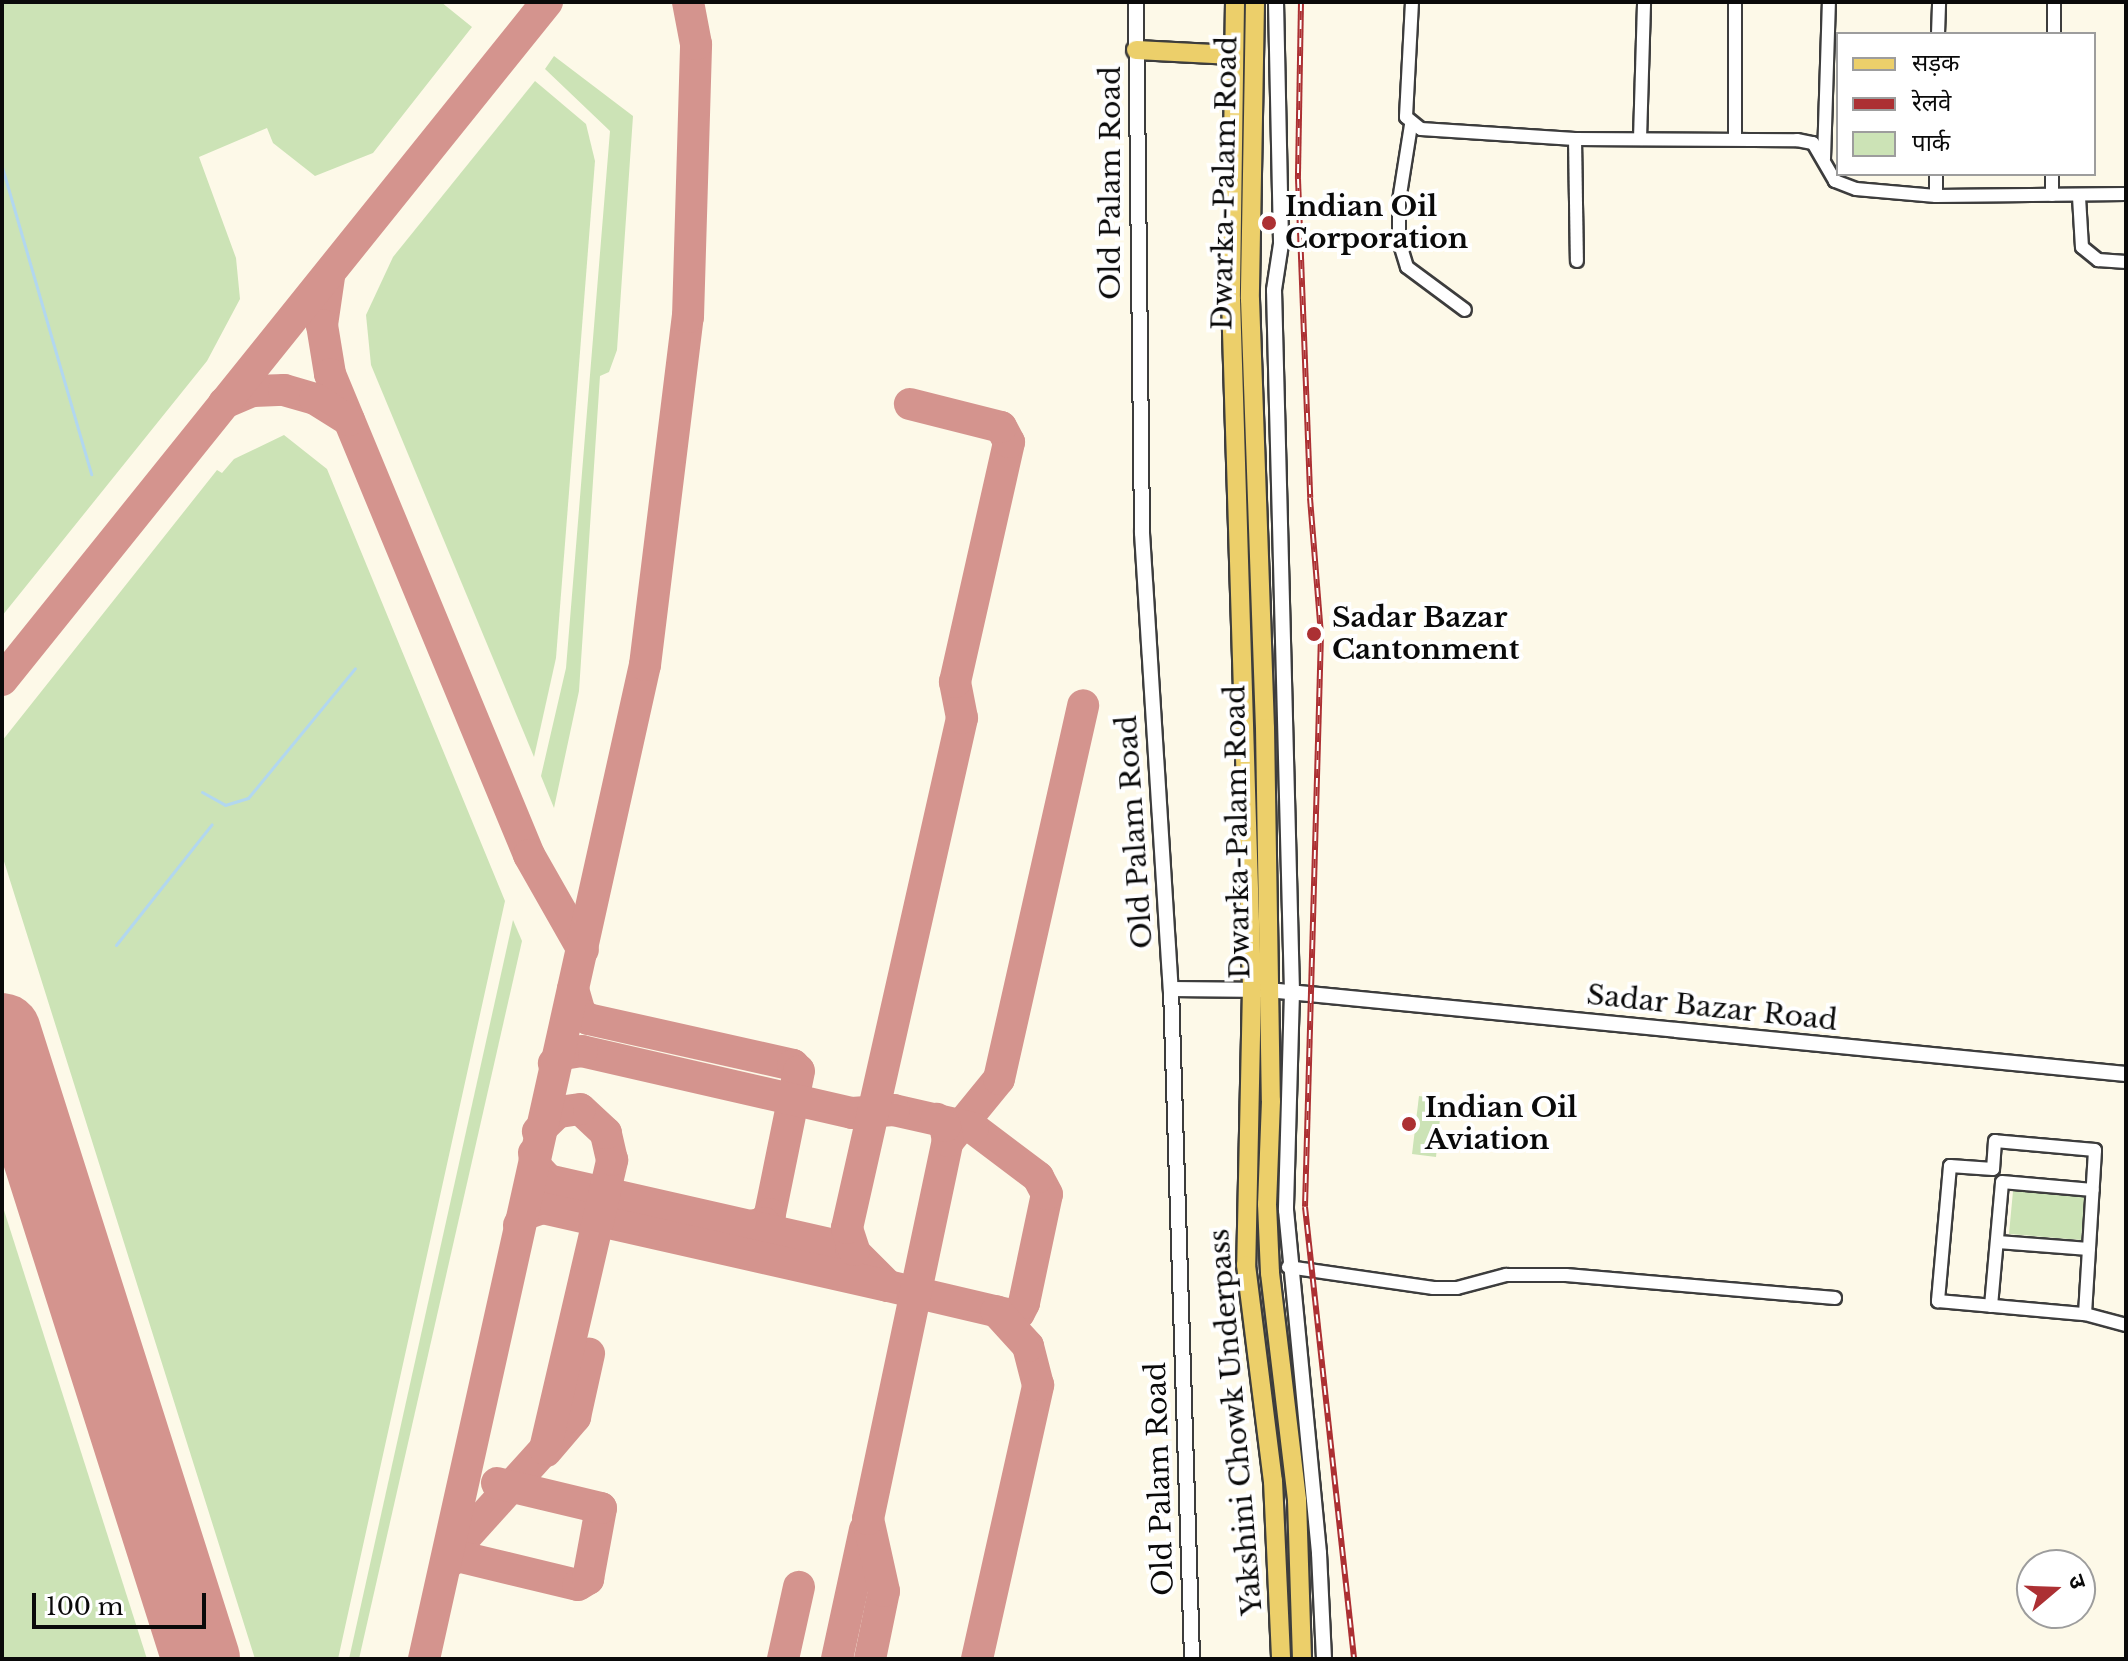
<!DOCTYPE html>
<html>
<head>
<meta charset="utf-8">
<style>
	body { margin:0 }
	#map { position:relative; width:2128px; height:1661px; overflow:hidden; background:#fdf9e8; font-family:"Libre Baskerville","Noto Sans Devanagari",serif }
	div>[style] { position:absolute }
	.green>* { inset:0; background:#cce3b6 }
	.stream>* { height:3px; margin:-1.5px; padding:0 1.5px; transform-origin:1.5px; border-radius:1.5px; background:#b2d7ef }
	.taxiway>* { height:32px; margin:-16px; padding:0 16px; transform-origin:16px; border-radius:16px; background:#d4948e }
	.runway>* { height:78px; margin:-39px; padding:0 39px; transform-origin:39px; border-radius:39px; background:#d4948e }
	.roads { filter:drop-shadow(2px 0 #3d3d3d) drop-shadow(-2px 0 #3d3d3d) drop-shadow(0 2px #3d3d3d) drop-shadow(0 -2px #3d3d3d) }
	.minor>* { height:12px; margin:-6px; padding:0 6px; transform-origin:6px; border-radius:6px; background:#fff }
	.tertiary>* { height:14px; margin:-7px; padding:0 7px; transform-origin:7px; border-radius:7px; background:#fff }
	.primary>* { height:18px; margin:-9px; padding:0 9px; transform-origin:9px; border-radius:9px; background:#eccf6a }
	.rail>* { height:6px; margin-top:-3px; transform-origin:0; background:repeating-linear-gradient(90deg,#fff 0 9px,#ac3033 0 18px); box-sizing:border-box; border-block:2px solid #ac3033 }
	.dots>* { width:22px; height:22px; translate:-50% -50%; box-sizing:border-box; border:4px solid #fff; border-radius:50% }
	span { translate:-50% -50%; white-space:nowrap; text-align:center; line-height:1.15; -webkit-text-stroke:8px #fff; paint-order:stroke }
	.street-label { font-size:28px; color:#0a0a0a }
	.poi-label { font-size:28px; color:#0a0a0a; font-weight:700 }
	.left { translate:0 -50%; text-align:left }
	.frame { position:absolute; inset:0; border:4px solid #0a0a0a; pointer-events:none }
	.legend { position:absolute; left:1836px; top:32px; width:260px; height:144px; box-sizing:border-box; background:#fff; border:2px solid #9d9d9d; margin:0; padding:10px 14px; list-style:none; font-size:24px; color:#0a0a0a }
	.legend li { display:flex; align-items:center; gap:16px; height:40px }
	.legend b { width:40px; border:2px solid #9d9d9d }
	.north { position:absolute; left:2016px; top:1549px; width:80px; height:80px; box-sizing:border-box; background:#fff; border:2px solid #9d9d9d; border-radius:50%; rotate:71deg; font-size:22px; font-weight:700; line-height:32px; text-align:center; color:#0a0a0a }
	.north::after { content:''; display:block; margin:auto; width:28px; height:36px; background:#ac3033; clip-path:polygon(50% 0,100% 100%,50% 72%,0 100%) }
	.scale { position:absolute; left:32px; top:1593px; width:174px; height:36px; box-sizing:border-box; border:4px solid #0a0a0a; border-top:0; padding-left:10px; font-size:24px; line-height:28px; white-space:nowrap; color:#0a0a0a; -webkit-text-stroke:6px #fff; paint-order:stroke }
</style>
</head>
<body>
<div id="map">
	<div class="green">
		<i style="clip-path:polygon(2px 2px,441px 2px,472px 27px,373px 153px,315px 176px,273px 143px,267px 128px,199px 157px,236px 258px,240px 299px,207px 361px,2px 616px)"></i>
		<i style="clip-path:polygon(554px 56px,633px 116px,617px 350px,609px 372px,600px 376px,579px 691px,554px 808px,541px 776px,566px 668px,610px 131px,545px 69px)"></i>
		<i style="clip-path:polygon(535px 81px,586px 124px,595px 161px,556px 658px,534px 757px,371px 365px,366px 315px,393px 257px)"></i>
		<i style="clip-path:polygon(284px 435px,327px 469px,505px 901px,338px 1659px,255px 1659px,2px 855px,2px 741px,217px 470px,222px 473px,234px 459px)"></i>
		<i style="clip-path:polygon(513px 920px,522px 941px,359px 1659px,349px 1659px)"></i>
		<i style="clip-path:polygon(1419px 1096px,1442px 1099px,1436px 1157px,1412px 1154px)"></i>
		<i style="clip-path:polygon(2013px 1191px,2085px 1197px,2081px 1240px,2009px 1234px)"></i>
		<i style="clip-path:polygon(2px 1204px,147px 1659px,2px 1659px)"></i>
	</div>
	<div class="stream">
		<i style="left:2px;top:167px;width:320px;rotate:73.8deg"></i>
		<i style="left:202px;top:792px;width:26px;rotate:29deg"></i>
		<i style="left:225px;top:805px;width:24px;rotate:-17deg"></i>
		<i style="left:248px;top:798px;width:168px;rotate:-50.5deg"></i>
		<i style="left:116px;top:945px;width:154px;rotate:-51.6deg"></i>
	</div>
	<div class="taxiway">
		<i style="left:329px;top:277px;width:49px;rotate:98.3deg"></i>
		<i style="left:322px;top:325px;width:50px;rotate:80.7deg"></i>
		<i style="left:330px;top:374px;width:521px;rotate:67.52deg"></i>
		<i style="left:529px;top:855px;width:109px;rotate:60.4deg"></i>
		<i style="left:224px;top:403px;width:30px;rotate:-23deg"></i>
		<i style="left:252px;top:391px;width:32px;rotate:-2deg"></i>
		<i style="left:284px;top:390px;width:32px;rotate:16deg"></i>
		<i style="left:315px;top:399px;width:40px;rotate:32deg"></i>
		<i style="left:2px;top:680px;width:870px;rotate:-51.21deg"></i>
		<i style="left:573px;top:989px;width:25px;rotate:74deg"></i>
		<i style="left:580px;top:1013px;width:10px;rotate:37deg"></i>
		<i style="left:588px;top:1019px;width:210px;rotate:12.6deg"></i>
		<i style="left:793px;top:1065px;width:8px;rotate:45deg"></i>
		<i style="left:799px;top:1071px;width:146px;rotate:101.5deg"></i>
		<i style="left:770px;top:1214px;width:11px;rotate:124deg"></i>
		<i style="left:764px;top:1223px;width:13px;rotate:167deg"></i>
		<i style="left:950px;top:1139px;width:77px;rotate:-50.8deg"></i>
		<i style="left:999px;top:1079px;width:383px;rotate:-77.3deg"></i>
		<i style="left:534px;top:1153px;width:14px;rotate:82deg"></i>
		<i style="left:536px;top:1167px;width:18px;rotate:47deg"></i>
		<i style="left:548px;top:1180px;width:311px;rotate:12.8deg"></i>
		<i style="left:851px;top:1249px;width:52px;rotate:45deg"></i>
		<i style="left:888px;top:1286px;width:127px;rotate:13.2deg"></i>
		<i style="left:1012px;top:1315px;width:7px;rotate:-16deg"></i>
		<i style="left:1019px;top:1313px;width:11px;rotate:-63deg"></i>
		<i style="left:1024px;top:1303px;width:111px;rotate:-78.1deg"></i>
		<i style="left:1047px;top:1194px;width:19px;rotate:-118deg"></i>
		<i style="left:1038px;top:1177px;width:81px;rotate:-143deg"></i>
		<i style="left:973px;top:1128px;width:81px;rotate:-167.2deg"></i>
		<i style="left:894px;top:1110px;width:42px;rotate:175.9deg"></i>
		<i style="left:852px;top:1113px;width:277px;rotate:-167.1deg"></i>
		<i style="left:582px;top:1051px;width:19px;rotate:171deg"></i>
		<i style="left:563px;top:1054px;width:13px;rotate:135deg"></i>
		<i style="left:519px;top:1225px;width:13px;rotate:-61deg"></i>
		<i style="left:525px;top:1214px;width:18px;rotate:-19deg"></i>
		<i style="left:542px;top:1208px;width:355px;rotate:12.7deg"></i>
		<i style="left:854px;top:1250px;width:23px;rotate:-108deg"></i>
		<i style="left:847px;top:1228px;width:523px;rotate:-77.29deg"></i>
		<i style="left:962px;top:718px;width:37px;rotate:-101deg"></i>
		<i style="left:955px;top:682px;width:246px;rotate:-77.3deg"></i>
		<i style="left:1009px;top:442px;width:17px;rotate:-118deg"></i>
		<i style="left:1001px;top:427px;width:94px;rotate:-165.8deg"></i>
		<i style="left:546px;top:1451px;width:45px;rotate:-49.5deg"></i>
		<i style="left:575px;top:1417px;width:65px;rotate:-77.5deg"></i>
		<i style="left:450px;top:1554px;width:142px;rotate:-47.9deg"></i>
		<i style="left:545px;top:1449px;width:297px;rotate:-76.9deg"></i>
		<i style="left:612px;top:1160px;width:28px;rotate:-103deg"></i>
		<i style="left:606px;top:1133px;width:35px;rotate:-137deg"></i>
		<i style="left:580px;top:1109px;width:22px;rotate:172deg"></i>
		<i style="left:558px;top:1112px;width:28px;rotate:136deg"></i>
		<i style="left:446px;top:1564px;width:14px;rotate:-36deg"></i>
		<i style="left:457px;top:1556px;width:124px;rotate:13.5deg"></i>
		<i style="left:578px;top:1585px;width:12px;rotate:-31deg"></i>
		<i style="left:588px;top:1579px;width:72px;rotate:-79.6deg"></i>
		<i style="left:601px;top:1508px;width:107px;rotate:-166.5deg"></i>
		<i style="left:424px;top:1659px;width:1018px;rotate:-77.47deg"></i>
		<i style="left:645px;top:665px;width:351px;rotate:-83deg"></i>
		<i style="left:688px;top:317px;width:273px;rotate:-88.3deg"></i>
		<i style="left:696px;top:44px;width:43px;rotate:-100.8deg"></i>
		<i style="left:783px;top:1659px;width:74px;rotate:-77.5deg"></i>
		<i style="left:837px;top:1659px;width:132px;rotate:-77.8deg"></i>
		<i style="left:870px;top:1659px;width:69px;rotate:-78.4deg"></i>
		<i style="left:884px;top:1591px;width:74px;rotate:-102.5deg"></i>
		<i style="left:868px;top:1519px;width:386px;rotate:-78.1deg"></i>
		<i style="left:948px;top:1141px;width:15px;rotate:-101deg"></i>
		<i style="left:945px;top:1126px;width:11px;rotate:-139deg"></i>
		<i style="left:977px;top:1659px;width:281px;rotate:-77.4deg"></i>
		<i style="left:1038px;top:1385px;width:40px;rotate:-104.4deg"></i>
		<i style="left:1028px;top:1346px;width:47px;rotate:-132.4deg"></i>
	</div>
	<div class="runway">
		<i style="left:2px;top:1032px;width:658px;rotate:72.39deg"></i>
	</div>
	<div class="roads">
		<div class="minor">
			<i style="left:1412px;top:2px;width:115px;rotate:93deg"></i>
			<i style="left:1406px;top:117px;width:19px;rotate:39deg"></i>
			<i style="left:1421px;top:129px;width:154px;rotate:3.7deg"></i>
			<i style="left:1575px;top:139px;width:222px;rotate:0.3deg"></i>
			<i style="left:1797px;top:140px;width:16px;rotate:11deg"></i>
			<i style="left:1813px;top:143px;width:44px;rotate:59.9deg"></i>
			<i style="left:1835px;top:181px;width:22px;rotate:21deg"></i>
			<i style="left:1856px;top:189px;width:80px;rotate:5deg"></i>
			<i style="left:1936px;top:196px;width:190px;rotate:-0.6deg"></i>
			<i style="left:1735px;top:2px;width:135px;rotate:90deg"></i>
			<i style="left:1938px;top:34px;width:32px;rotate:-88deg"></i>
			<i style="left:2054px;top:34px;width:32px;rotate:-90deg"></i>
			<i style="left:1411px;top:125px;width:77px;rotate:99deg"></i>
			<i style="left:1399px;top:201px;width:40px;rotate:90deg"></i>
			<i style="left:1399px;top:241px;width:27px;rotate:73deg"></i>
			<i style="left:1407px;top:267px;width:72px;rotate:36.6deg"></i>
			<i style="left:1575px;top:139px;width:122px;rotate:89.1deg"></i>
			<i style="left:1640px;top:139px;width:137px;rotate:-88.3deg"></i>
			<i style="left:1824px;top:159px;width:157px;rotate:-88.2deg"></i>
			<i style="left:2052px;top:195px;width:21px;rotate:-90deg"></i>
			<i style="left:1936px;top:196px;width:22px;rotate:-90deg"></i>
			<i style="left:2079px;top:197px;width:50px;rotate:86.6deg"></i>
			<i style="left:2082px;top:247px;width:21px;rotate:39deg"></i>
			<i style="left:2098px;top:260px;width:28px;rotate:4deg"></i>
			<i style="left:1998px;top:1242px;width:91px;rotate:4.4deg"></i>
			<i style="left:1288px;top:1267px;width:147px;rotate:8.2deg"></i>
			<i style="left:1433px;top:1288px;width:24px"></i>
			<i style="left:1457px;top:1288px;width:51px;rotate:-14.9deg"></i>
			<i style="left:1506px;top:1275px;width:60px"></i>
			<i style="left:1566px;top:1275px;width:270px;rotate:4.9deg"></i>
			<i style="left:1991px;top:1306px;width:124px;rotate:-84.9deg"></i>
			<i style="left:2002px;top:1182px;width:91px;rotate:5deg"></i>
			<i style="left:2085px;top:1314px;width:164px;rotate:-86.5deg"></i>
			<i style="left:2095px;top:1150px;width:100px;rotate:-174.9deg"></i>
			<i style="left:1995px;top:1141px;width:28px;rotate:94deg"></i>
			<i style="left:1993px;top:1169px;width:43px;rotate:-176deg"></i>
			<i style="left:1950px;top:1166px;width:136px;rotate:95.1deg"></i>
			<i style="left:1938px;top:1301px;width:148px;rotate:5.1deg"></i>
			<i style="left:2085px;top:1314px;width:42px;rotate:15deg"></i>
		</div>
		<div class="tertiary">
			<i style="left:1136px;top:2px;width:531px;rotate:89.35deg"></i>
			<i style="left:1142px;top:533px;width:457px;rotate:86.4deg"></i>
			<i style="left:1171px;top:989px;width:670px;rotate:88.2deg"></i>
			<i style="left:1276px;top:2px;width:242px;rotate:88.8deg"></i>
			<i style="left:1281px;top:244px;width:47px;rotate:98.7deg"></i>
			<i style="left:1274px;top:290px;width:702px;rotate:88.53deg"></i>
			<i style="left:1292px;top:992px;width:218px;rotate:91.6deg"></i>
			<i style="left:1286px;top:1210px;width:345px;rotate:84.5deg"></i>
			<i style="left:1319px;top:1553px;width:106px;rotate:87.3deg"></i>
			<i style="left:1171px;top:989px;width:97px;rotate:0.6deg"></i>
			<i style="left:1268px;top:990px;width:862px;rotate:5.59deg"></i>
		</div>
		<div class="primary">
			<i style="left:1235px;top:2px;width:297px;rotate:90.8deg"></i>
			<i style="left:1231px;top:299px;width:689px;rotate:88.25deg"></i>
			<i style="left:1252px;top:988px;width:277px;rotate:91.2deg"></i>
			<i style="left:1246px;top:1265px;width:218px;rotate:82.9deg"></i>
			<i style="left:1273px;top:1481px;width:178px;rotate:87.4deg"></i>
			<i style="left:1255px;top:2px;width:297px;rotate:91deg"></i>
			<i style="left:1250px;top:299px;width:429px;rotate:88deg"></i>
			<i style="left:1265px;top:728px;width:373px;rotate:89.1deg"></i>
			<i style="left:1271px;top:1101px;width:103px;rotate:92.2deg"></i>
			<i style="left:1267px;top:1204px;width:69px;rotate:87.5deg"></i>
			<i style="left:1270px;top:1273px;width:229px;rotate:83.2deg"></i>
			<i style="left:1297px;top:1500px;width:159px;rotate:88.2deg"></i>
			<i style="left:1136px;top:50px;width:97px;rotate:3deg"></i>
		</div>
	</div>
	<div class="rail">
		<i style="left:1301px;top:2px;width:177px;rotate:91deg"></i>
		<i style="left:1298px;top:179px;width:319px;rotate:87.8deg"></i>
		<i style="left:1310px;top:498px;width:136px;rotate:85.4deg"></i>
		<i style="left:1321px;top:634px;width:573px;rotate:91.6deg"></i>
		<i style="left:1305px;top:1207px;width:455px;rotate:83.8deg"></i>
	</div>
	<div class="dots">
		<i style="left:1269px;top:223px;background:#ac3033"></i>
		<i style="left:1314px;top:634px;background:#ac3033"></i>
		<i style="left:1409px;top:1124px;background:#ac3033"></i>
	</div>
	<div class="street-label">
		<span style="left:1111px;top:183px;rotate:-90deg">Old Palam Road</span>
		<span style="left:1225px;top:183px;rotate:-89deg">Dwarka-Palam Road</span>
		<span style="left:1135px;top:832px;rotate:-94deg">Old Palam Road</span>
		<span style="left:1238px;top:832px;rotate:-91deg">Dwarka-Palam Road</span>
		<span style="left:1712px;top:1008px;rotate:6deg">Sadar Bazar Road</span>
		<span style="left:1236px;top:1422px;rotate:-95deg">Yakshini Chowk Underpass</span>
		<span style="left:1160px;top:1479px;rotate:-92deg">Old Palam Road</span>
	</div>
	<div class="poi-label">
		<span class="left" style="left:1285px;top:223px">Indian Oil<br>Corporation</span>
		<span class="left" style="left:1332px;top:634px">Sadar Bazar<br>Cantonment</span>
		<span class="left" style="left:1425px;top:1124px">Indian Oil<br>Aviation</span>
	</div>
	<div class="frame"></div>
	<ul class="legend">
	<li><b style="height:10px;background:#eccf6a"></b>सड़क</li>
	<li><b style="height:10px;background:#ac3033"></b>रेलवे</li>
	<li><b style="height:22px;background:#cce3b6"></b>पार्क</li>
	</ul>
	<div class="north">उ</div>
	<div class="scale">100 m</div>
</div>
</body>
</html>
